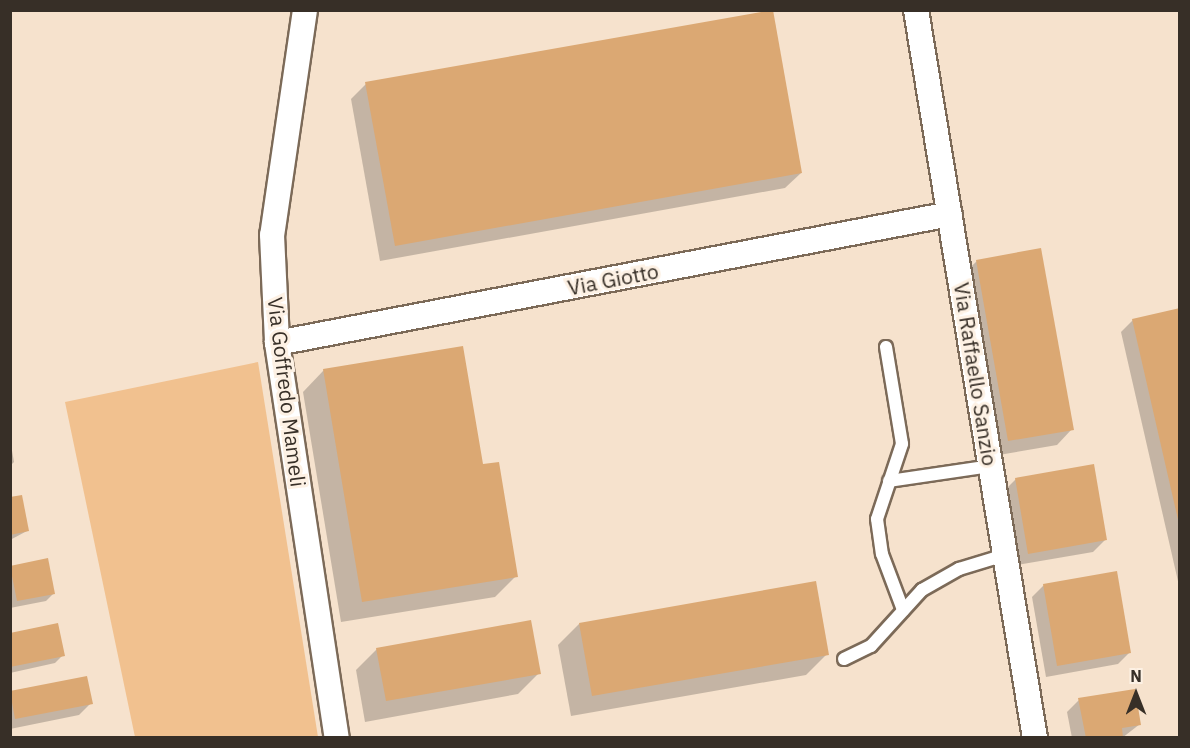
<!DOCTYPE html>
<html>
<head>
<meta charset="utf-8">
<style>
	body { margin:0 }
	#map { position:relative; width:1190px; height:748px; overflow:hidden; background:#f6e2cd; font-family:"IBM Plex Sans",sans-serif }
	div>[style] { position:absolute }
	.green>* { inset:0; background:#f1c18f }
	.shadow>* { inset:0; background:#0003 }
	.building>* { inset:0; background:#dba873 }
	.roads { filter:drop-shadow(2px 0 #7c6a58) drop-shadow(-2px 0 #7c6a58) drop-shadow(0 2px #7c6a58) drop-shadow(0 -2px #7c6a58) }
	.lane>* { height:12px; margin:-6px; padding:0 6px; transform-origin:6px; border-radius:6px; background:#fff }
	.street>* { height:24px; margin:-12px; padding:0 12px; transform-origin:12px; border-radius:12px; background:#fff }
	span { translate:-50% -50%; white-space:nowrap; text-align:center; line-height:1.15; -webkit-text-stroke:6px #fdf1e4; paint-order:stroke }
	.street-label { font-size:21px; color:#372f27 }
	.frame { position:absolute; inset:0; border:12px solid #372f27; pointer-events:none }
	.north { position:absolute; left:1106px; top:664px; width:60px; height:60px; -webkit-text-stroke:4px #fdf1e4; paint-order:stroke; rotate:0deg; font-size:16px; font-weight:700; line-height:24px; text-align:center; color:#372f27 }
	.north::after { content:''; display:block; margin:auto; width:21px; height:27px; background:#372f27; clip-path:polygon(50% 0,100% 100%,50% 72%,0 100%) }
</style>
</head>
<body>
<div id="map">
	<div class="green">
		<i style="clip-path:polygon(258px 362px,318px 737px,135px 737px,65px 402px)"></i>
	</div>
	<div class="shadow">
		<i style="clip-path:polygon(366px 84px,801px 173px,785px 188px,380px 261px,351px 99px)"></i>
		<i style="clip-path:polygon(977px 261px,1072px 429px,1057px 445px,993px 456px,961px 276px)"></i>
		<i style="clip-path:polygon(1180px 310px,1180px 590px,1121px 332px,1133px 320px)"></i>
		<i style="clip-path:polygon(324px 370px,481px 466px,516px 576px,495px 597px,341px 622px,303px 392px)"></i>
		<i style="clip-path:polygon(10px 439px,14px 462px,10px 466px)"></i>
		<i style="clip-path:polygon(1016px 479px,1105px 540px,1093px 552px,1017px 565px,1004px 491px)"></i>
		<i style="clip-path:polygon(10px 499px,27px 531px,10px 540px)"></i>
		<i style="clip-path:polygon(10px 567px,54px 593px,46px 601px,10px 608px)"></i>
		<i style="clip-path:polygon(1044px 585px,1130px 652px,1118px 664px,1046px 677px,1032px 597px)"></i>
		<i style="clip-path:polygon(579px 624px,827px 654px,806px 675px,571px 716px,558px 645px)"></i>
		<i style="clip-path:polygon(10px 634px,63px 655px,55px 663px,10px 673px)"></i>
		<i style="clip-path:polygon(377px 649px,539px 673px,518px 694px,365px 722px,356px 670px)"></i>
		<i style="clip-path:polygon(10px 692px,91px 703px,79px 715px,10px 729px)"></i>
		<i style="clip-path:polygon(1079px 700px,1140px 724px,1122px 738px,1072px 738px,1067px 712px)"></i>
	</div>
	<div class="building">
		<i style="clip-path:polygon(773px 10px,802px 173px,395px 246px,365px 82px)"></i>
		<i style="clip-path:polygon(1041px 248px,1074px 430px,1008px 441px,976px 260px)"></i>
		<i style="clip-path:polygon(1180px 308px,1180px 524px,1179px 524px,1132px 319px)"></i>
		<i style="clip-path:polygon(463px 346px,483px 464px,499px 462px,518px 577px,362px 602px,323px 369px)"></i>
		<i style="clip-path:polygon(1094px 464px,1107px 540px,1028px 554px,1015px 478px)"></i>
		<i style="clip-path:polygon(22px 495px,29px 531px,10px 535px,10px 497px)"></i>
		<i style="clip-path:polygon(48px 558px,55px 594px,17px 601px,10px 566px)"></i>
		<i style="clip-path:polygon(1117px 571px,1131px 653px,1057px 666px,1043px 584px)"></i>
		<i style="clip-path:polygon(816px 581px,829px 655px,592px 696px,579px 623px)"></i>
		<i style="clip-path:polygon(531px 620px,541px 674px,386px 701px,376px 648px)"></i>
		<i style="clip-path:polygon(58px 623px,65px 656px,10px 667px,10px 633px)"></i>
		<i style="clip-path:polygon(87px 676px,93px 704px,15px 719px,10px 691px)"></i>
		<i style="clip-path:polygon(1135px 689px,1141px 725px,1122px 728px,1123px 738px,1086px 738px,1078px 698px)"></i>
	</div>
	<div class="roads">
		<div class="lane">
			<i style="left:886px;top:347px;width:98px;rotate:80.6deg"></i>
			<i style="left:902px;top:444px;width:79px;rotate:108.4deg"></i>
			<i style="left:877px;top:519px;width:35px;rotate:82deg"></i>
			<i style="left:882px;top:554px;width:60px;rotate:69.4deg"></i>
			<i style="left:889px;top:481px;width:103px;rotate:-8.4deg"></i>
			<i style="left:844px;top:659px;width:30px;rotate:-26deg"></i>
			<i style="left:871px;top:646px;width:76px;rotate:-47.7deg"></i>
			<i style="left:922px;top:590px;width:43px;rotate:-29.6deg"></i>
			<i style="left:959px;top:569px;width:48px;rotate:-16.9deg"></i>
		</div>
		<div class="street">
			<i style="left:305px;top:10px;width:227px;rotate:98.3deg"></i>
			<i style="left:272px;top:235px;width:108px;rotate:87.3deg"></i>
			<i style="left:277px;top:343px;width:400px;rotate:81.4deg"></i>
			<i style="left:916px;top:10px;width:738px;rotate:80.72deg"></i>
			<i style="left:277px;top:343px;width:685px;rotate:-10.85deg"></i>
		</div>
	</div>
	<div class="street-label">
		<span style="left:613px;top:279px;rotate:-11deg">Via Giotto</span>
		<span style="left:976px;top:374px;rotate:81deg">Via Raffaello Sanzio</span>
		<span style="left:287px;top:392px;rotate:83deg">Via Goffredo Mameli</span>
	</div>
	<div class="frame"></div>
	<div class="north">N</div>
</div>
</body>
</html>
